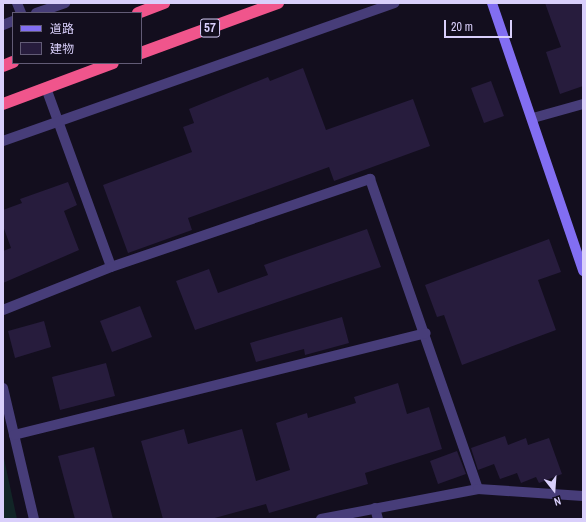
<!DOCTYPE html>
<html>
<head>
<meta charset="utf-8">
<style>
	body { margin:0 }
	#map { position:relative; width:586px; height:522px; overflow:hidden; background:#130e1e; font-family:"Archivo Narrow","Noto Sans JP",sans-serif }
	div>[style] { position:absolute }
	.green>* { inset:0; background:#122527 }
	.building>* { inset:0; background:#271c3d }
	.street>* { height:10px; margin:-5px; padding:0 5px; transform-origin:5px; border-radius:5px; background:#473d79 }
	.secondary>* { height:10px; margin:-5px; padding:0 5px; transform-origin:5px; border-radius:5px; background:#826ef2 }
	.highway>* { height:12px; margin:-6px; padding:0 6px; transform-origin:6px; border-radius:6px; background:#f0558c }
	span { translate:-50% -50%; white-space:nowrap; text-align:center; line-height:1.15; -webkit-text-stroke:3px #130e1e; paint-order:stroke }
	.shield-label span { padding:1px 3px; background:#130e1e; border:1px solid; border-radius:3px; -webkit-text-stroke-width:0 }
	.shield-label { font-size:13px; color:#d9cffb; font-weight:700 }
	.frame { position:absolute; inset:0; border:4px solid #d9cffb; pointer-events:none }
	.legend { position:absolute; left:12px; top:12px; width:130px; height:52px; box-sizing:border-box; background:#130e1e; border:1px solid #625b76; margin:0; padding:5px 7px; list-style:none; font-size:12px; color:#d9cffb }
	.legend li { display:flex; align-items:center; gap:8px; height:20px }
	.legend b { width:20px; border:1px solid #625b76 }
	.north { position:absolute; left:534px; top:470px; width:40px; height:40px; -webkit-text-stroke:3px #130e1e; paint-order:stroke; rotate:163deg; font-size:11px; font-weight:700; line-height:16px; text-align:center; color:#d9cffb }
	.north::after { content:''; display:block; margin:auto; width:14px; height:18px; background:#d9cffb; clip-path:polygon(50% 0,100% 100%,50% 72%,0 100%) }
	.scale { position:absolute; left:444px; top:20px; width:68px; height:18px; box-sizing:border-box; border:2px solid #d9cffb; border-top:0; padding-left:5px; font-size:12px; line-height:14px; white-space:nowrap; color:#d9cffb; -webkit-text-stroke:3px #130e1e; paint-order:stroke }
</style>
</head>
<body>
<div id="map">
	<div class="green">
		<i style="clip-path:polygon(3px 454px,17px 519px,3px 519px)"></i>
	</div>
	<div class="building">
		<i style="clip-path:polygon(545px 3px,583px 3px,583px 86px,560px 94px,546px 52px,561px 47px)"></i>
		<i style="clip-path:polygon(303px 68px,326px 130px,413px 99px,430px 146px,334px 181px,329px 167px,188px 218px,192px 230px,128px 253px,103px 185px,192px 152px,183px 127px,194px 123px,189px 109px,268px 77px,270px 81px)"></i>
		<i style="clip-path:polygon(491px 81px,504px 116px,484px 123px,471px 88px)"></i>
		<i style="clip-path:polygon(68px 182px,77px 205px,64px 211px,79px 250px,3px 283px,3px 251px,11px 248px,3px 226px,3px 210px,22px 203px,20px 199px)"></i>
		<i style="clip-path:polygon(367px 229px,381px 267px,195px 330px,176px 281px,209px 269px,218px 293px,268px 275px,264px 265px)"></i>
		<i style="clip-path:polygon(549px 239px,561px 272px,538px 280px,556px 330px,462px 365px,444px 315px,437px 317px,425px 285px)"></i>
		<i style="clip-path:polygon(140px 306px,152px 337px,112px 352px,100px 321px)"></i>
		<i style="clip-path:polygon(342px 317px,349px 343px,305px 355px,304px 349px,256px 362px,250px 343px)"></i>
		<i style="clip-path:polygon(44px 321px,51px 347px,15px 358px,8px 331px)"></i>
		<i style="clip-path:polygon(106px 363px,115px 396px,60px 410px,52px 377px)"></i>
		<i style="clip-path:polygon(398px 383px,407px 414px,429px 407px,442px 449px,365px 473px,368px 484px,269px 513px,266px 504px,211px 519px,163px 519px,141px 441px,184px 429px,188px 444px,242px 429px,256px 481px,290px 470px,276px 423px,307px 413px,308px 418px,356px 403px,354px 397px)"></i>
		<i style="clip-path:polygon(505px 436px,508px 445px,526px 438px,528px 445px,549px 438px,562px 474px,539px 483px,536px 477px,521px 483px,517px 473px,500px 479px,494px 464px,478px 470px,471px 448px)"></i>
		<i style="clip-path:polygon(94px 447px,113px 519px,75px 519px,58px 456px)"></i>
		<i style="clip-path:polygon(457px 451px,466px 474px,438px 484px,430px 461px)"></i>
	</div>
	<div class="street">
		<i style="left:17px;top:3px;width:11px;rotate:68deg"></i>
		<i style="left:36px;top:13px;width:31px;rotate:-19deg"></i>
		<i style="left:3px;top:25px;width:11px;rotate:-22deg"></i>
		<i style="left:46px;top:88px;width:190px;rotate:70deg"></i>
		<i style="left:533px;top:118px;width:52px;rotate:-15.6deg"></i>
		<i style="left:3px;top:141px;width:415px;rotate:-19.4deg"></i>
		<i style="left:3px;top:310px;width:116px;rotate:-21.7deg"></i>
		<i style="left:111px;top:267px;width:274px;rotate:-18.8deg"></i>
		<i style="left:370px;top:179px;width:328px;rotate:70.8deg"></i>
		<i style="left:3px;top:388px;width:135px;rotate:76.7deg"></i>
		<i style="left:14px;top:435px;width:424px;rotate:-13.9deg"></i>
		<i style="left:375px;top:508px;width:11px;rotate:75deg"></i>
		<i style="left:321px;top:519px;width:160px;rotate:-10.8deg"></i>
		<i style="left:478px;top:489px;width:105px;rotate:3.8deg"></i>
	</div>
	<div class="secondary">
		<i style="left:492px;top:3px;width:283px;rotate:71.2deg"></i>
	</div>
	<div class="highway">
		<i style="left:138px;top:13px;width:28px;rotate:-21deg"></i>
		<i style="left:141px;top:53px;width:146px;rotate:-20.1deg"></i>
		<i style="left:3px;top:66px;width:11px;rotate:-22deg"></i>
		<i style="left:3px;top:104px;width:117px;rotate:-20.4deg"></i>
	</div>
	<div class="shield-label">
		<span style="left:210px;top:28px">57</span>
	</div>
	<div class="frame"></div>
	<ul class="legend">
	<li><b style="height:5px;background:#826ef2"></b>道路</li>
	<li><b style="height:11px;background:#271c3d"></b>建物</li>
	</ul>
	<div class="north">N</div>
	<div class="scale">20 m</div>
</div>
</body>
</html>
